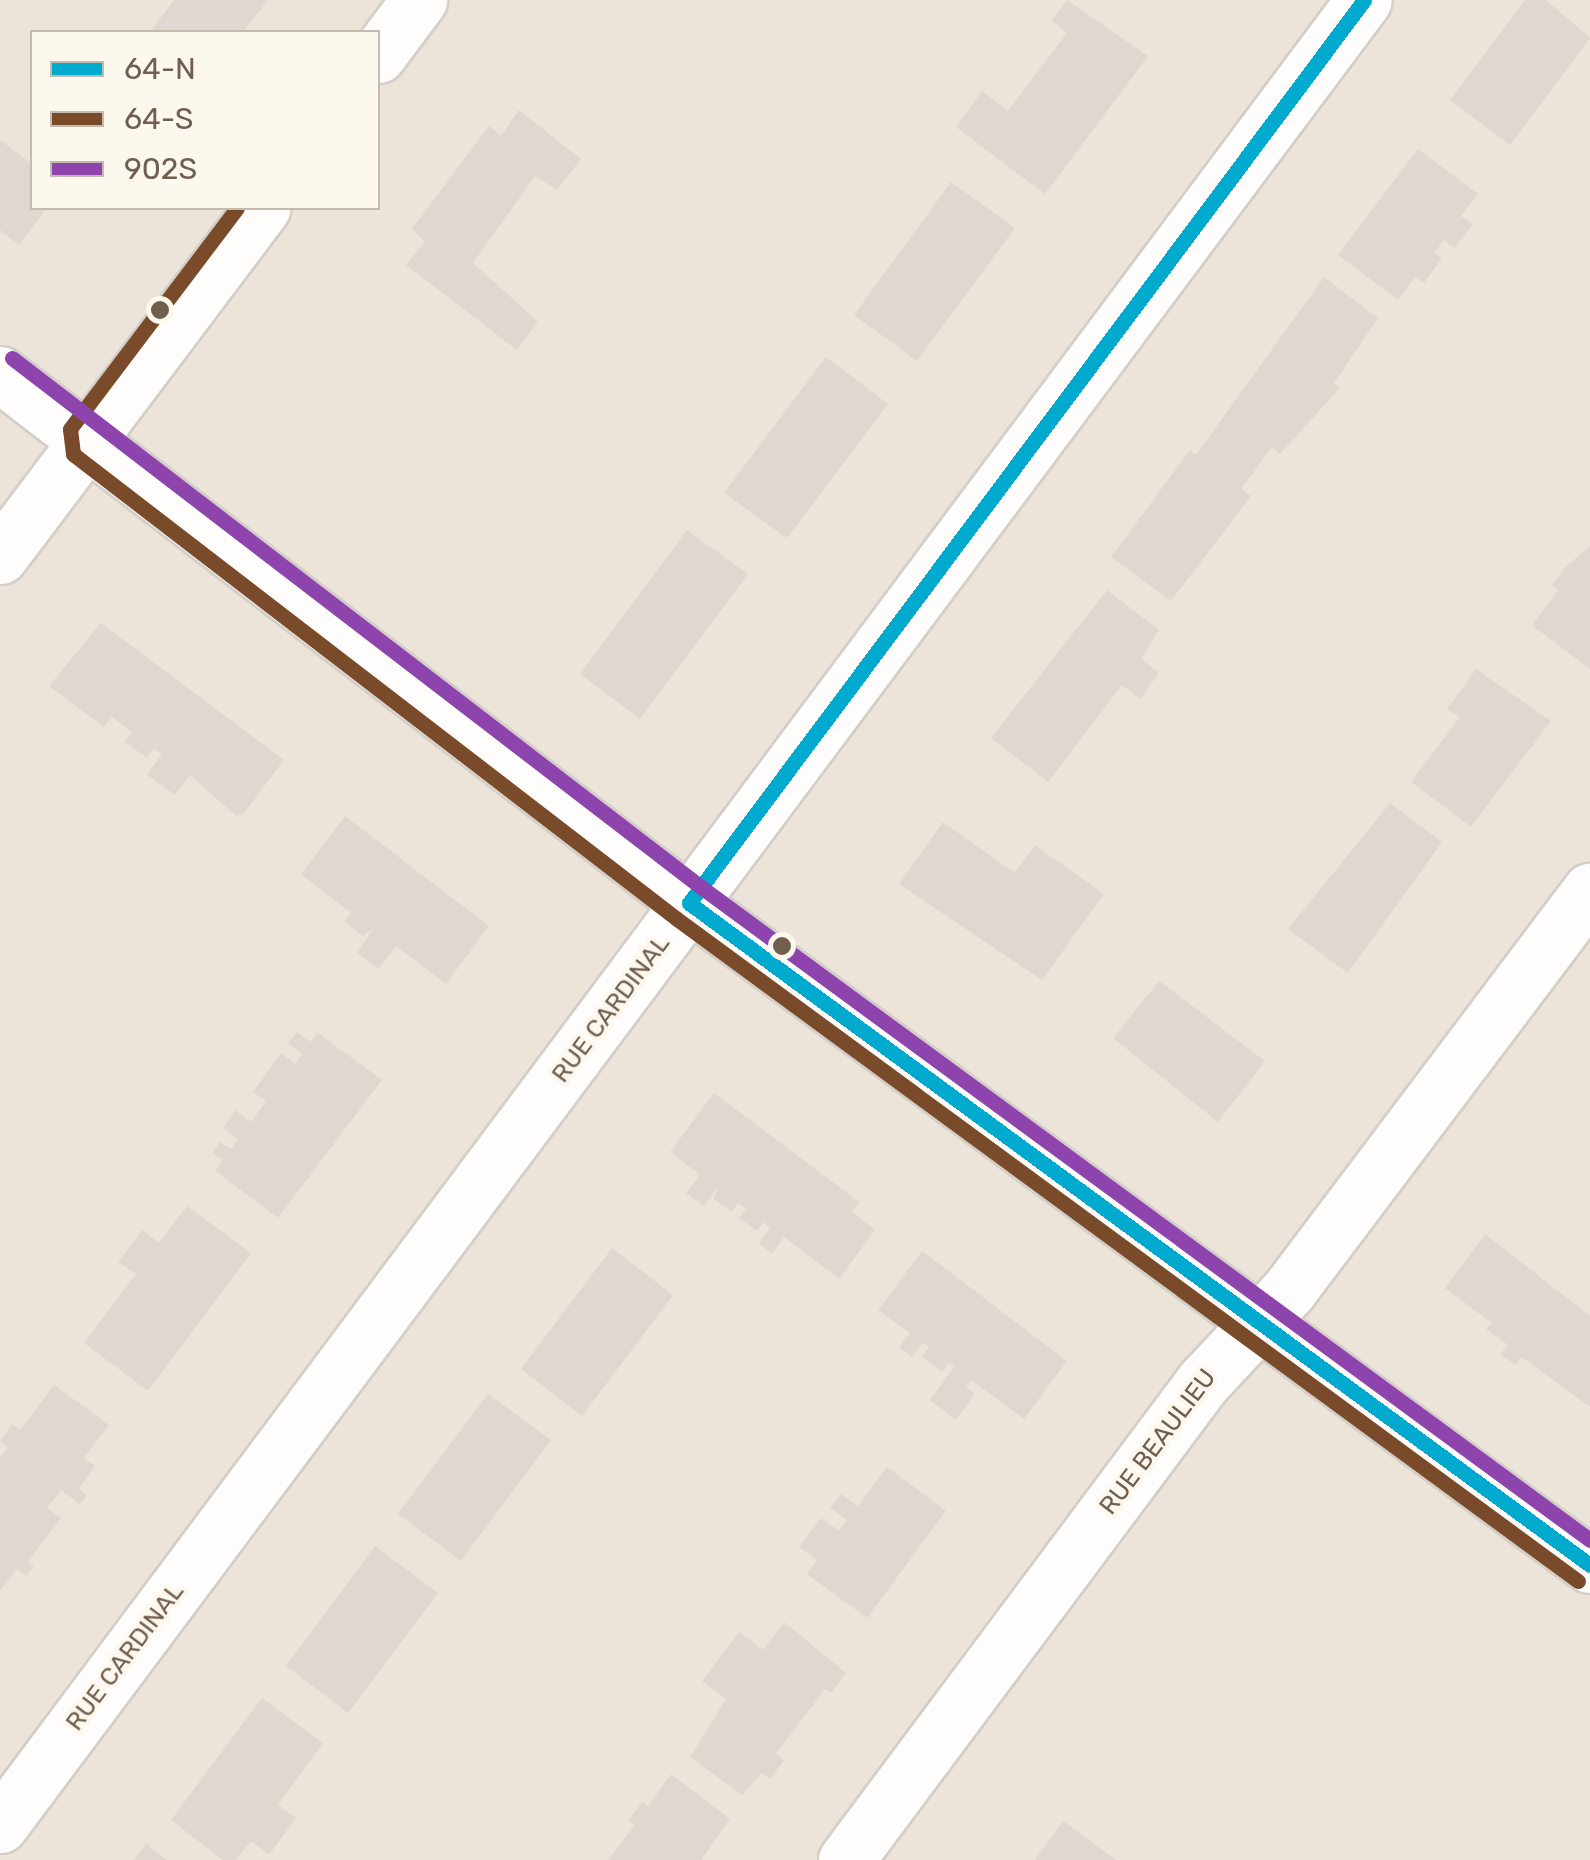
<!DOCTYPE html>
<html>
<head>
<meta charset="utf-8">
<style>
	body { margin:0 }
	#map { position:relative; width:1590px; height:1860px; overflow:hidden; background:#f5f2eb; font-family:Rubik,sans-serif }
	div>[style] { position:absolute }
	.residential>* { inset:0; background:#ece4d8 }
	.building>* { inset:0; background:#dfd8d1 }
	.roads { filter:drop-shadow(2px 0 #d3cec8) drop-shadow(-2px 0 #d3cec8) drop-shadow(0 2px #d3cec8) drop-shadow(0 -2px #d3cec8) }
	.minor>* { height:55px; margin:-27.5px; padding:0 27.5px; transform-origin:27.5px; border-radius:27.5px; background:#fefdfc }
	.bus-1>* { height:15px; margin:-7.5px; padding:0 7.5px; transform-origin:7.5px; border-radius:7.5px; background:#00a9ce }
	.bus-2>* { height:15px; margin:-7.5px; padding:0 7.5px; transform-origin:7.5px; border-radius:7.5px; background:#7a4b2a }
	.bus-3>* { height:15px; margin:-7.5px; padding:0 7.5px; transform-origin:7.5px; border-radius:7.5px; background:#8e44ad }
	.dots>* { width:28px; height:28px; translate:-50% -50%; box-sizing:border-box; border:5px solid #fdf8ed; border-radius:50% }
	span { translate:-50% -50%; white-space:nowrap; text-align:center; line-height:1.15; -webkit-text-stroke:8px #fdf8ed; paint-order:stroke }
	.street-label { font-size:25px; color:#705e4f }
	.legend { position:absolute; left:30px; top:30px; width:350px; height:180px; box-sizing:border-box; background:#fdf8ed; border:2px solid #c5baae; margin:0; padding:12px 18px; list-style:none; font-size:30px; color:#705e4f }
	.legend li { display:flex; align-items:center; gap:20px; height:50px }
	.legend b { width:50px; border:2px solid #c5baae }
</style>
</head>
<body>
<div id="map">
	<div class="residential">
		<i style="clip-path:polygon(evenodd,0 0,1590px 0,1590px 1860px,0 1860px,0 0,32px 32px,378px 32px,378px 208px,32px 208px,32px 32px)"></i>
	</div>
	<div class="building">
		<i style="clip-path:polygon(174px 0,268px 0,243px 32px,150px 32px)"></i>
		<i style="clip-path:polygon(1067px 0,1148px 56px,1045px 194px,956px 127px,982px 91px,1008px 111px,1067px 33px,1052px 21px)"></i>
		<i style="clip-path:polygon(1525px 0,1546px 0,1590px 38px,1510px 145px,1450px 100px)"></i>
		<i style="clip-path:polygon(519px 110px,581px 159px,557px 190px,535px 176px,473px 263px,538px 322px,517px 350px,406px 265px,425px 242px,412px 229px,489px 126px,501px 136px)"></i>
		<i style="clip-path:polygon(0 140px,32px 164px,32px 208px,47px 208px,19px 245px,0 230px)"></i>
		<i style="clip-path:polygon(1418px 149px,1478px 194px,1461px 216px,1473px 224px,1454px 248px,1444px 240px,1434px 253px,1442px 258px,1424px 283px,1415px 277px,1398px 300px,1338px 255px)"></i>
		<i style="clip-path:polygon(951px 182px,1015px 228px,917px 361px,854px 315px)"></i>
		<i style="clip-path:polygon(1324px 277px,1378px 318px,1334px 383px,1340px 388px,1280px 454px,1272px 447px,1241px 489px,1251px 496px,1171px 601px,1111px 557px,1190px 450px,1196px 455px)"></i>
		<i style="clip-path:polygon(826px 357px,888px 404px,787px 538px,724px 493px)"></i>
		<i style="clip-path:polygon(687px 530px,748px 574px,640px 719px,580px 674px)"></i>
		<i style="clip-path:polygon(1590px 546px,1590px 669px,1532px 625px,1558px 590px,1552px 585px,1564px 568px)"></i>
		<i style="clip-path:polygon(1107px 590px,1159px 630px,1141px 659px,1159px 673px,1140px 699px,1122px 685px,1048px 782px,991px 738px)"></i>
		<i style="clip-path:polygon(101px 623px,284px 760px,245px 812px,236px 816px,190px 775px,175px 795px,147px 775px,162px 754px,154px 749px,147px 758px,125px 742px,132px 732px,112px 717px,104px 727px,49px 686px)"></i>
		<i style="clip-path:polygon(1476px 669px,1551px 721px,1471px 827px,1411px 782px,1460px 717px,1447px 709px)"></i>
		<i style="clip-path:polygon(1390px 803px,1442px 842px,1348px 973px,1288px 929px)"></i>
		<i style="clip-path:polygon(345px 816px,489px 926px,446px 984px,396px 946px,379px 969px,357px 953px,373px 929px,363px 936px,344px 922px,351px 913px,301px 874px)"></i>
		<i style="clip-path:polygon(943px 822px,1015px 873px,1035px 845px,1104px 894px,1042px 980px,899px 884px)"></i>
		<i style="clip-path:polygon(1159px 981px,1265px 1061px,1218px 1122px,1113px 1038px)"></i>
		<i style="clip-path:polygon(297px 1032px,310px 1042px,318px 1033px,382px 1080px,278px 1218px,215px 1171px,222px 1160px,212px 1153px,220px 1142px,231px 1149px,238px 1139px,223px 1128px,235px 1110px,251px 1122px,266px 1101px,253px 1092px,281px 1053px,295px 1064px,302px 1054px,288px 1043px)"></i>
		<i style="clip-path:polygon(714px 1093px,859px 1202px,852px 1212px,875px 1230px,839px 1279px,784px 1237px,772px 1254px,759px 1243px,770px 1228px,763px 1222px,757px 1231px,739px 1218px,746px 1209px,738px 1203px,731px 1212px,714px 1199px,717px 1188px,704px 1206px,686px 1193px,700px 1175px,670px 1152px)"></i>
		<i style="clip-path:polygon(187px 1206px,251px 1253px,148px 1391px,84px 1343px,136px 1274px,118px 1262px,142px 1230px,159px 1243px)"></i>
		<i style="clip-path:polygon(1485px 1234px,1590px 1316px,1590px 1407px,1522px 1357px,1516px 1365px,1500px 1354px,1508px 1345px,1486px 1329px,1492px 1323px,1445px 1288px)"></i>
		<i style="clip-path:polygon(612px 1248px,673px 1295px,582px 1416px,521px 1369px)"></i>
		<i style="clip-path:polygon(922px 1251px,1067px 1361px,1024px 1419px,971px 1380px,966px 1387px,975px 1394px,956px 1420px,930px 1400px,954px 1367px,949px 1363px,942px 1372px,922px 1357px,929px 1347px,923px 1343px,912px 1357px,899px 1347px,910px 1333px,878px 1310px)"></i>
		<i style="clip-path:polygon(54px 1385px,109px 1425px,84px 1458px,95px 1466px,79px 1489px,87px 1495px,80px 1504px,61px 1490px,47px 1508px,61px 1518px,28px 1562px,34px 1566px,26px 1576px,17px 1569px,0 1591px,0 1458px,8px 1447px,0 1441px,12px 1424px,20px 1430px)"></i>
		<i style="clip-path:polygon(488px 1394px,551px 1440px,461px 1561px,398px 1514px)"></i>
		<i style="clip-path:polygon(887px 1467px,946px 1511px,867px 1618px,807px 1574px,817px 1560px,799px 1547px,821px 1518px,839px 1531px,847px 1520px,830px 1508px,841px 1494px,858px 1506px)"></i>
		<i style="clip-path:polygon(375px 1546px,438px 1593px,348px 1713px,286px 1666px)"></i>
		<i style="clip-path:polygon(784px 1622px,846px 1673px,831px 1693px,825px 1689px,776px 1754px,784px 1760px,770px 1779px,762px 1773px,742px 1795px,690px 1757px,726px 1699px,702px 1681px,739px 1632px,763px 1650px)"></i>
		<i style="clip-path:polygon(262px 1698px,323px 1743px,278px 1805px,296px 1818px,269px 1855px,251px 1841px,236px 1860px,223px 1860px,171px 1820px)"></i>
		<i style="clip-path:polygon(671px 1774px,730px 1819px,701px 1860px,608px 1860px,635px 1825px,628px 1821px,642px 1802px,648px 1806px)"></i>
		<i style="clip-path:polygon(1063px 1821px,1116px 1860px,1035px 1860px)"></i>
		<i style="clip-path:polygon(147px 1842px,152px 1849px,167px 1860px,134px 1860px)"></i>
	</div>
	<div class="roads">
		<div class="minor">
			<i style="left:378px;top:55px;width:69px;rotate:-53.3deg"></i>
			<i style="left:0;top:374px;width:869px;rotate:37.52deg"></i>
			<i style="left:689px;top:903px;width:1118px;rotate:36.31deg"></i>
			<i style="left:0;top:556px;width:436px;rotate:-53deg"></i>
			<i style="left:0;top:1825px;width:2278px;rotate:-53.23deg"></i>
			<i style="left:846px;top:1860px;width:597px;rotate:-53.25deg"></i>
			<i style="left:1203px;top:1382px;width:126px;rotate:-46.9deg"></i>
			<i style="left:1289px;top:1290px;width:500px;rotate:-53deg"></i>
		</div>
	</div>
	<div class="bus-1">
		<i style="left:1364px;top:0;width:1127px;rotate:126.78deg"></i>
		<i style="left:689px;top:903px;width:1118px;rotate:36.31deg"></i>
	</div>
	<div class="bus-2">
		<i style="left:237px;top:208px;width:277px;rotate:127.1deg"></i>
		<i style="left:70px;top:429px;width:25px;rotate:83deg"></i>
		<i style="left:73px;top:454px;width:762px;rotate:37.59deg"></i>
		<i style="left:677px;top:919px;width:1118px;rotate:36.31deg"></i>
	</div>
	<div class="bus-3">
		<i style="left:12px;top:358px;width:869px;rotate:37.52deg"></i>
		<i style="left:701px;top:887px;width:1103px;rotate:36.3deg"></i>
	</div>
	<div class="dots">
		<i style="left:160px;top:310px;background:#705e4f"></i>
		<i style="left:782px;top:946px;background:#705e4f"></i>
	</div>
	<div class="street-label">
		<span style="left:611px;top:1009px;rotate:-53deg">RUE CARDINAL</span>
		<span style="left:1158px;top:1442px;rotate:-53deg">RUE BEAULIEU</span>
		<span style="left:125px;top:1657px;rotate:-53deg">RUE CARDINAL</span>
	</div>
	<ul class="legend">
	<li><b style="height:12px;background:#00a9ce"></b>64-N</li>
	<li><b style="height:12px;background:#7a4b2a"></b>64-S</li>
	<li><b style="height:12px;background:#8e44ad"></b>902S</li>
	</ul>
</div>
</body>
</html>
